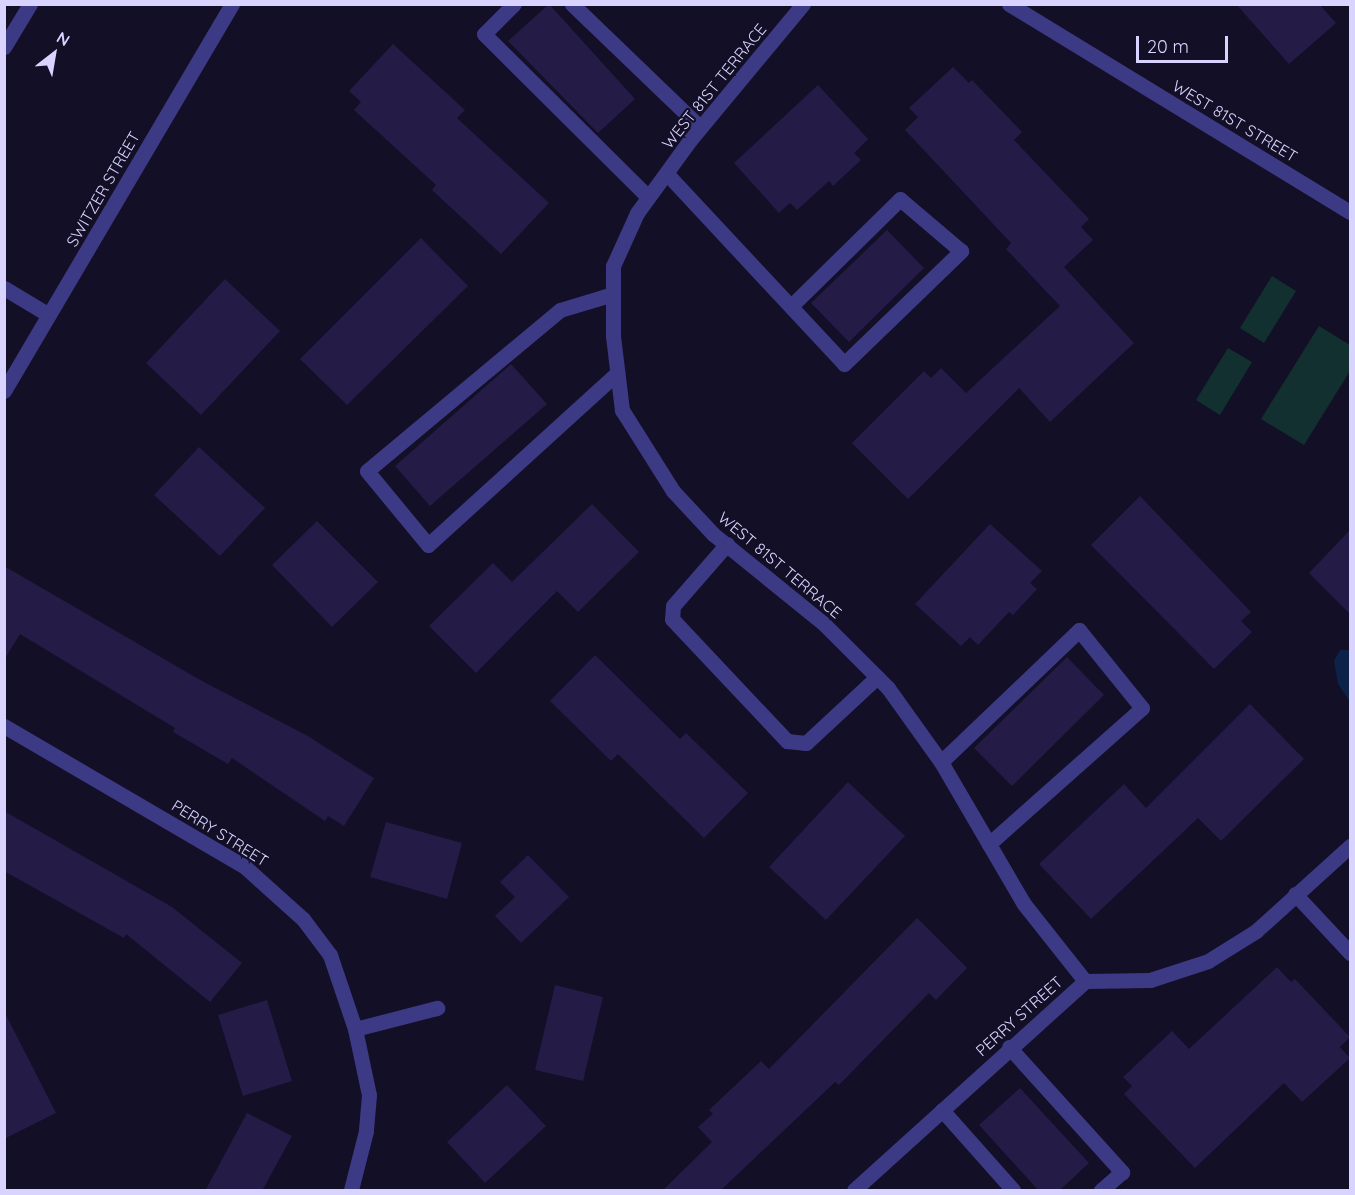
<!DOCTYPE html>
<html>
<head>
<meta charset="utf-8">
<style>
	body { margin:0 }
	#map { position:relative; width:1355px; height:1195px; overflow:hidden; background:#130f26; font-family:Quicksand,sans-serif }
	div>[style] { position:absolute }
	.green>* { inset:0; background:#12302f }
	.water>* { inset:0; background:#0c2248 }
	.building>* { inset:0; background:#241b47 }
	.minor>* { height:15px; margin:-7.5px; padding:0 7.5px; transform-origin:7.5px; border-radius:7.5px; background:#3d3a85 }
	span { translate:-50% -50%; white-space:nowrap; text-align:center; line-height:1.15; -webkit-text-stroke:4.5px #130f26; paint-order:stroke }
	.street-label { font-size:16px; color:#d9d4ff }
	.frame { position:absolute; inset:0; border:6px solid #d9d4ff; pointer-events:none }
	.north { position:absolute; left:24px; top:24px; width:60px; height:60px; -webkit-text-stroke:4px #130f26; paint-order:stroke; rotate:31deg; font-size:16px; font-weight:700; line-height:24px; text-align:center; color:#d9d4ff }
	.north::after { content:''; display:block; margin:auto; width:21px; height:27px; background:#d9d4ff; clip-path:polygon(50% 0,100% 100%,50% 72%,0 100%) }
	.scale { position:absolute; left:1136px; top:36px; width:92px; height:27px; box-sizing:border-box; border:3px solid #d9d4ff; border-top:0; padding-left:8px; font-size:18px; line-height:21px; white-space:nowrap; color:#d9d4ff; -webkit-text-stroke:4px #130f26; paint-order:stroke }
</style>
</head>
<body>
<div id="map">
	<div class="green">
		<i style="clip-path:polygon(1272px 276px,1296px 291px,1264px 343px,1240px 328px)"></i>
		<i style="clip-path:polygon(1319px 326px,1350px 345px,1350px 371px,1304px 445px,1261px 419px)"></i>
		<i style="clip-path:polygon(1228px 348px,1252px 362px,1220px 415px,1196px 400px)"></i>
	</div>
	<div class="water">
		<i style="clip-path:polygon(1340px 650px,1350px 650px,1350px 702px,1338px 684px,1334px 661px)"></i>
	</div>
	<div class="building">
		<i style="clip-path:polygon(549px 4px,635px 99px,598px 133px,508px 41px)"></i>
		<i style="clip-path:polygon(1236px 4px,1319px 4px,1336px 23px,1289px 64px)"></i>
		<i style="clip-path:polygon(393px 44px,465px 110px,457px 118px,549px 203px,501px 254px,432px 190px,436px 185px,354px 110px,361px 102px,349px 91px)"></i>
		<i style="clip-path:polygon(953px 67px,969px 83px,972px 80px,1022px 132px,1014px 140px,1089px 219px,1081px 227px,1093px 240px,1064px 267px,1134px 343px,1050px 422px,1019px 388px,908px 499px,852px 443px,924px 371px,931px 378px,941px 368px,966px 393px,1060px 306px,1006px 249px,1011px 243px,905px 130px,918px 117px,909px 108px)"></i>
		<i style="clip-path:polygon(818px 85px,868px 139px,854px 153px,861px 160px,833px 186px,829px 181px,797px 210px,790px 203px,779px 213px,734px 163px)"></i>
		<i style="clip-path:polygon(887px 230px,924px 268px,849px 342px,811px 303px)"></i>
		<i style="clip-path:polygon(421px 238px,468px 286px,347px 405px,300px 359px)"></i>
		<i style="clip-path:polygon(225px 279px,280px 331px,201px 415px,146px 363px)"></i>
		<i style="clip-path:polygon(511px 364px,547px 404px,430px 506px,395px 466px)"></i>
		<i style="clip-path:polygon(199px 447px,265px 508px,220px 556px,154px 495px)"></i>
		<i style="clip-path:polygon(1140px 496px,1251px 612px,1241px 621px,1252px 632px,1214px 669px,1091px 545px)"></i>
		<i style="clip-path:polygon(592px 504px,639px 552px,578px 612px,557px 591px,476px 673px,429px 626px,493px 563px,512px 582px)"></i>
		<i style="clip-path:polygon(317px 521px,378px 582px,332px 627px,272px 565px)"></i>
		<i style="clip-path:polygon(990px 524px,1042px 571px,1030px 583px,1037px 589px,1013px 615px,1009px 612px,978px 645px,970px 637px,961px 646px,915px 604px)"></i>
		<i style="clip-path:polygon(1350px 530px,1350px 614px,1309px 573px)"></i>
		<i style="clip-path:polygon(4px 566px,202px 681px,306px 735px,374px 778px,344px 826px,328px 816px,325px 821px,232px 758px,228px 764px,173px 732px,175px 728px,20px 634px,4px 660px)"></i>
		<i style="clip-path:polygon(595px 655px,680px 739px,686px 733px,748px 793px,704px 838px,618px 754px,611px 761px,550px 701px)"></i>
		<i style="clip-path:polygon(1067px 657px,1104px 695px,1012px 786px,974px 748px)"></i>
		<i style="clip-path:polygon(1250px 704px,1304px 759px,1221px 841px,1198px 818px,1091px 919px,1039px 864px,1124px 784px,1146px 808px)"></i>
		<i style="clip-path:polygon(848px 782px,905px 836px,826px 920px,769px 867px)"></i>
		<i style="clip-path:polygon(4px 811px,172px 907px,242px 963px,210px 1002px,126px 934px,124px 938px,4px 871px)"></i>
		<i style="clip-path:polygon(386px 822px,462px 843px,447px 899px,370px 877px)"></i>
		<i style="clip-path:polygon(528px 855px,569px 897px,521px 943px,495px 916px,515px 897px,500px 882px)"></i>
		<i style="clip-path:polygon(917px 918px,967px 968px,936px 1000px,929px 993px,839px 1085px,835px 1082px,720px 1191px,662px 1191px,712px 1142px,698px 1127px,713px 1114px,709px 1110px,761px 1061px,769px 1069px)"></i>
		<i style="clip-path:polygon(1277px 967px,1291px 982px,1295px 979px,1350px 1037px,1340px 1047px,1350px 1058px,1302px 1102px,1284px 1083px,1195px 1168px,1124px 1094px,1132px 1086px,1123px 1077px,1172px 1031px,1189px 1049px)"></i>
		<i style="clip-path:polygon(555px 985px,603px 997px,583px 1081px,535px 1070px)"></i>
		<i style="clip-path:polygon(267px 1000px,292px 1081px,243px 1096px,218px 1015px)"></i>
		<i style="clip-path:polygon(4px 1011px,56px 1113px,4px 1139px)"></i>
		<i style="clip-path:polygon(507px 1085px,546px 1126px,485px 1183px,447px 1142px)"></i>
		<i style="clip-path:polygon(1020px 1088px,1089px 1163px,1059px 1191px,1039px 1191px,979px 1125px)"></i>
		<i style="clip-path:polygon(247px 1113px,292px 1136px,262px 1191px,205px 1191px)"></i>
	</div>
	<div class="minor">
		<i style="left:514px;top:4px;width:42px;rotate:135deg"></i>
		<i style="left:484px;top:34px;width:230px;rotate:44.8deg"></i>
		<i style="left:572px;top:4px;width:178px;rotate:43.9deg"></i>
		<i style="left:803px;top:4px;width:177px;rotate:129.7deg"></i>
		<i style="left:690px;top:140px;width:90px;rotate:126deg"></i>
		<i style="left:637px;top:213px;width:58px;rotate:114.4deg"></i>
		<i style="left:613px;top:266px;width:70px;rotate:90deg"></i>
		<i style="left:613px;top:336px;width:75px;rotate:83.1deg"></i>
		<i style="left:622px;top:410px;width:96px;rotate:57.8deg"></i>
		<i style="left:673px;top:491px;width:59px;rotate:47.1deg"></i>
		<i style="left:713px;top:534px;width:141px;rotate:39deg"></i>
		<i style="left:823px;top:623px;width:92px;rotate:45deg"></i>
		<i style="left:888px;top:688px;width:91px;rotate:54.4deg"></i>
		<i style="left:941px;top:762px;width:164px;rotate:59.7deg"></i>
		<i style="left:1024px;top:904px;width:98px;rotate:51.6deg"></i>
		<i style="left:1009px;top:4px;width:399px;rotate:31.4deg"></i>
		<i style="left:4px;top:47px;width:50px;rotate:-58.8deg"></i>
		<i style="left:668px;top:175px;width:258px;rotate:47deg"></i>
		<i style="left:844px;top:364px;width:163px;rotate:-44deg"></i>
		<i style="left:961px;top:251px;width:80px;rotate:-139.6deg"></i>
		<i style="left:900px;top:199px;width:151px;rotate:135.5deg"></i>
		<i style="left:4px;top:288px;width:52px;rotate:31deg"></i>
		<i style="left:613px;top:294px;width:55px;rotate:163.2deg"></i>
		<i style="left:560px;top:310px;width:251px;rotate:140.2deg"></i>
		<i style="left:367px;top:471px;width:96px;rotate:50.5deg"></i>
		<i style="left:428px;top:545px;width:256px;rotate:-42.3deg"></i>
		<i style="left:4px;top:391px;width:449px;rotate:-59.5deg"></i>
		<i style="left:727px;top:544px;width:82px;rotate:131.1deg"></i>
		<i style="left:673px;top:606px;width:13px;rotate:94deg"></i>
		<i style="left:672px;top:619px;width:168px;rotate:46.7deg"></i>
		<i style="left:787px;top:741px;width:19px;rotate:6deg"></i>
		<i style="left:806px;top:743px;width:97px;rotate:-42.9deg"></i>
		<i style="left:4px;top:726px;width:279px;rotate:30.3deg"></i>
		<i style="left:245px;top:867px;width:78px;rotate:41.9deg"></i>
		<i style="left:303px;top:919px;width:45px;rotate:53.1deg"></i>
		<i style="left:330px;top:955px;width:78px;rotate:71.3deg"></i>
		<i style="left:355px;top:1029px;width:67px;rotate:78deg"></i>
		<i style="left:369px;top:1095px;width:36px;rotate:95deg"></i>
		<i style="left:366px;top:1131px;width:61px;rotate:104.3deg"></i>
		<i style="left:941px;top:762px;width:191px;rotate:-43.7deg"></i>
		<i style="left:1079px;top:630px;width:100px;rotate:51.1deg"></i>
		<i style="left:1142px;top:708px;width:205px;rotate:138.4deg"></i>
		<i style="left:1295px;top:894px;width:81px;rotate:47deg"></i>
		<i style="left:355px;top:1029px;width:85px;rotate:-14.4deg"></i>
		<i style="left:1009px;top:1047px;width:169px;rotate:47.9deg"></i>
		<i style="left:1122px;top:1172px;width:28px;rotate:139deg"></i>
		<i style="left:942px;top:1110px;width:107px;rotate:48.4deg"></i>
		<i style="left:854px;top:1190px;width:312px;rotate:-42.1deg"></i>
		<i style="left:1085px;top:981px;width:65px;rotate:-0.9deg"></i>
		<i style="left:1150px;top:980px;width:61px;rotate:-18.1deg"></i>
		<i style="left:1208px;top:961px;width:57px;rotate:-32deg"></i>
		<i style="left:1256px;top:931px;width:127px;rotate:-42.1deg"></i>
	</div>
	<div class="street-label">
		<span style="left:714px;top:86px;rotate:-51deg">WEST 81ST TERRACE</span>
		<span style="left:1235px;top:121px;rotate:31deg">WEST 81ST STREET</span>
		<span style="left:103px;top:189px;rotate:-60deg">SWITZER STREET</span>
		<span style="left:780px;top:565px;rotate:40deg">WEST 81ST TERRACE</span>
		<span style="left:220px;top:833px;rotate:32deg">PERRY STREET</span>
		<span style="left:1019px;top:1016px;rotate:-42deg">PERRY STREET</span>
	</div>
	<div class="frame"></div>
	<div class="north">N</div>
	<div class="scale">20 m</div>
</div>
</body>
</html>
